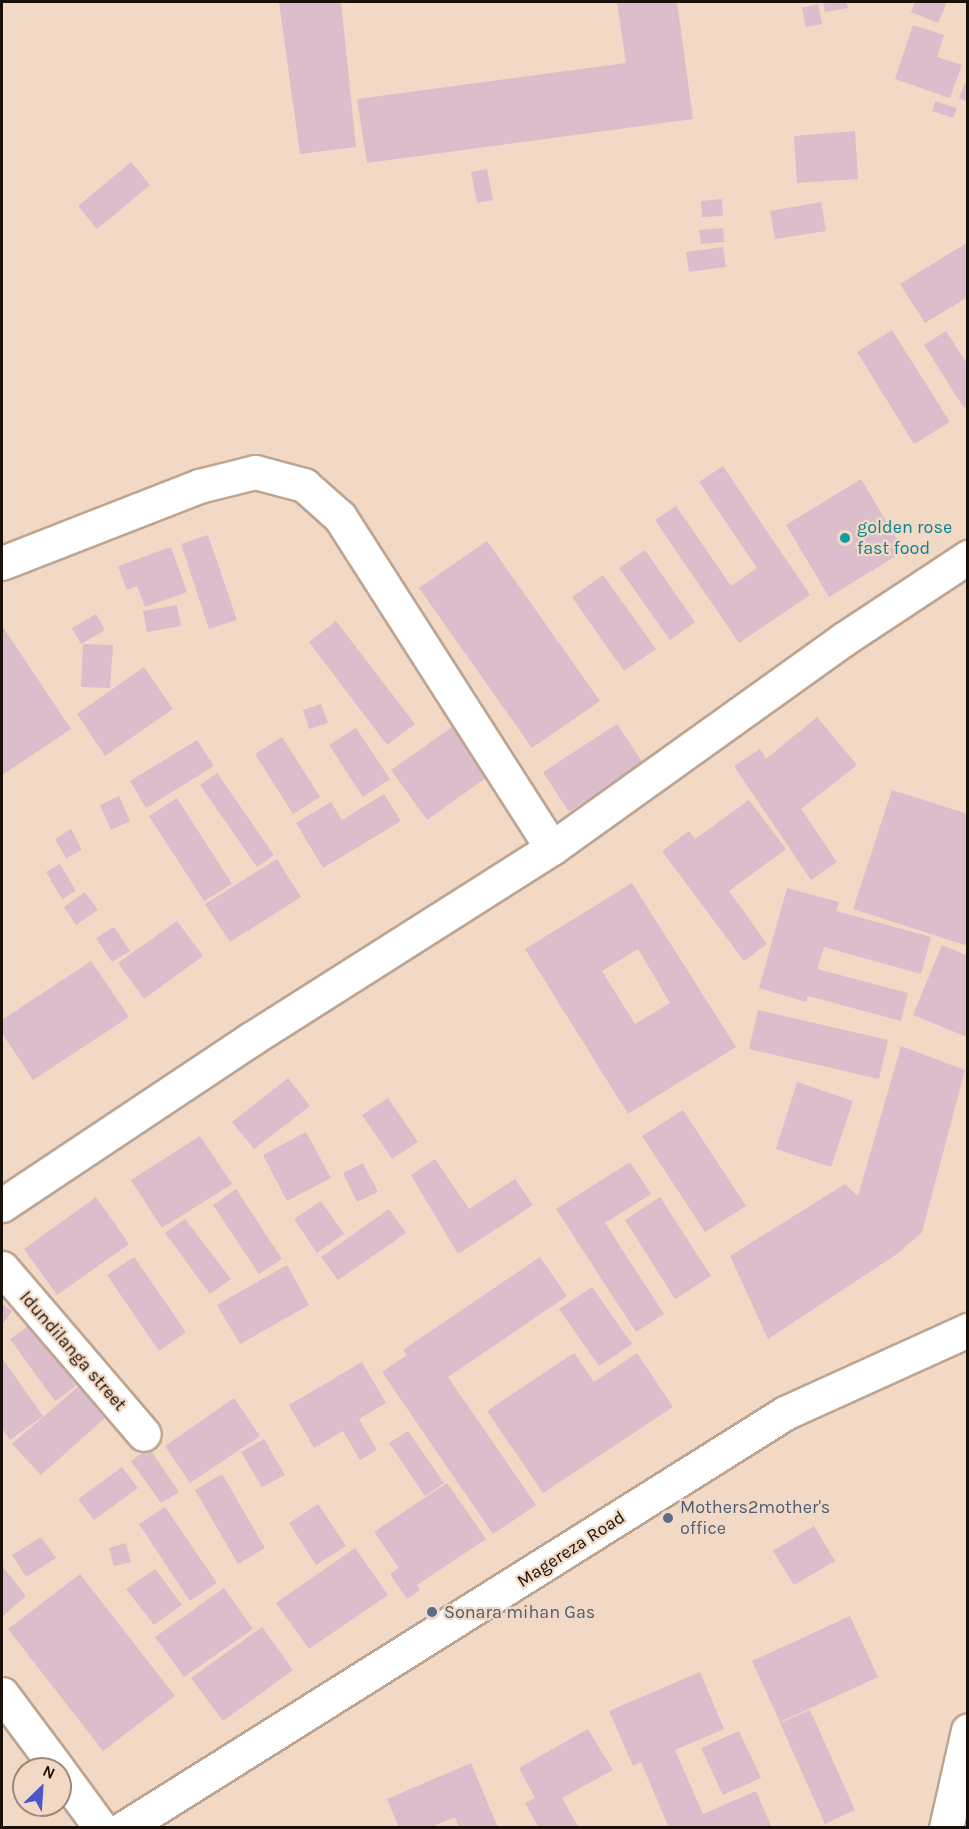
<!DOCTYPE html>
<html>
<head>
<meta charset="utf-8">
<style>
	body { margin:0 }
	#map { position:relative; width:969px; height:1829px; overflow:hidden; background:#f2d9c5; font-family:Karla,sans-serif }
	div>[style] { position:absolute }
	.building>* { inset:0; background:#dbbdcb }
	.roads { filter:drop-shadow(2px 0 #bda592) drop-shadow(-2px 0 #bda592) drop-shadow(0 2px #bda592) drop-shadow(0 -2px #bda592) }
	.minor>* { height:33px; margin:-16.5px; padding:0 16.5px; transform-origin:16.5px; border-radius:16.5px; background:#fff }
	.highway>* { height:33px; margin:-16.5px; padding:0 16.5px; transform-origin:16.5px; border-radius:16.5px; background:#fff }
	.dots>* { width:16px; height:16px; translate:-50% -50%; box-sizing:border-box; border:3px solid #f2d9c5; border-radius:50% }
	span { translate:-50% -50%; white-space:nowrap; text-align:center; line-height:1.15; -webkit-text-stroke:4.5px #f2d9c5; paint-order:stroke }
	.culture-label { font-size:18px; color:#0d838f }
	.left { translate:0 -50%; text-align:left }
	.street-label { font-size:18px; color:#19110a }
	.service-label { font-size:18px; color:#4e5e75 }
	.frame { position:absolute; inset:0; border:3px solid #19110a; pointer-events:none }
	.north { position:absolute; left:12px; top:1757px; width:60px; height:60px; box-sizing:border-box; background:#f2d9c5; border:2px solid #9b897a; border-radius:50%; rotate:25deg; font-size:16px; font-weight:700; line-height:24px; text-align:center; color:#19110a }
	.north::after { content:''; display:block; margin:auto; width:21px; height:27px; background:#4c56cc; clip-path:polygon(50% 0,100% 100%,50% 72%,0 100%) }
</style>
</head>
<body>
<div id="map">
	<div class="building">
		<i style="clip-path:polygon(279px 2px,341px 2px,356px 147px,300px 154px)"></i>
		<i style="clip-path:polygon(617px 2px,677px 2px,693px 119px,367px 163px,357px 99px,626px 63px)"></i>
		<i style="clip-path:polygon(823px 2px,846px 2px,848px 8px,825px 12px)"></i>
		<i style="clip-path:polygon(915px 2px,947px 2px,938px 23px,911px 12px)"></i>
		<i style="clip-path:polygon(818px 4px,822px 24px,806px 27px,802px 8px)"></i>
		<i style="clip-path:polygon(913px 25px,944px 35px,937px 57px,962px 65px,950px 98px,895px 79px)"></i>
		<i style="clip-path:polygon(968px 76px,968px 102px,959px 98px)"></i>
		<i style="clip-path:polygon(935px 101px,957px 108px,953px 118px,932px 111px)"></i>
		<i style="clip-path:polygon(855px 131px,858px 179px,797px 183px,794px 136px)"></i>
		<i style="clip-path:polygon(131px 162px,150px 185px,97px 229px,78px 206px)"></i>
		<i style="clip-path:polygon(487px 169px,493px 200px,477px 203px,471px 172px)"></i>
		<i style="clip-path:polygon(722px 199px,723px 216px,702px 217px,701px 201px)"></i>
		<i style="clip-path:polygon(821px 202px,826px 231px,775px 239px,770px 211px)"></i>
		<i style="clip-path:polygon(723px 228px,724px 242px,701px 244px,699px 230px)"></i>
		<i style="clip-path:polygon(968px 242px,968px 297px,925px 323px,900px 284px)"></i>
		<i style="clip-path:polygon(723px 247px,726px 267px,689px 272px,686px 252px)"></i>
		<i style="clip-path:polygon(892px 330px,950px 422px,914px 444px,857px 352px)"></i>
		<i style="clip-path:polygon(946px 331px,968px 365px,968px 406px,964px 408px,924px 345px)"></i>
		<i style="clip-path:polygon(723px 466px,810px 595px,739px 643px,655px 520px,676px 506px,731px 586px,757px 568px,699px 482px)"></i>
		<i style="clip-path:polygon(861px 479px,904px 551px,829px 597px,786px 525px)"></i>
		<i style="clip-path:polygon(208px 535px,237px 620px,209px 629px,181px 544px)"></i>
		<i style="clip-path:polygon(487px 541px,600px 701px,532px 748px,419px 588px)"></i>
		<i style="clip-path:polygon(171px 547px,187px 592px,145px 607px,137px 586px,127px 590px,118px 566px)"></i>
		<i style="clip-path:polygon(645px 550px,695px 622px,670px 640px,619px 568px)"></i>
		<i style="clip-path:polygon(603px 575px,656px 649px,624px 671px,572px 597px)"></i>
		<i style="clip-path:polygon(177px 605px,181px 626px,147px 632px,143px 611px)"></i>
		<i style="clip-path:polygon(96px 614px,105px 630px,81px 644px,72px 628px)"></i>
		<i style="clip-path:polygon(336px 621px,415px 724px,387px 745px,309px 642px)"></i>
		<i style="clip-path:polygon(2px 626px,71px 729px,2px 775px)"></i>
		<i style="clip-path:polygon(83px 644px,113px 645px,110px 688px,81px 687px)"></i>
		<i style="clip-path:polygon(144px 667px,173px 709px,105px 756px,77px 714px)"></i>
		<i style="clip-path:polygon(321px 704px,328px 723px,309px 729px,303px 710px)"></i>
		<i style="clip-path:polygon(817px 717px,857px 765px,801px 809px,837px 862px,811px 880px,734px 766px,760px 749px,766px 759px)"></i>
		<i style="clip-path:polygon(458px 723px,494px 772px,427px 820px,391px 770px)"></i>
		<i style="clip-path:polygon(617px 724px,643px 763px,569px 812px,543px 772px)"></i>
		<i style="clip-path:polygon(356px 728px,390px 779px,363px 797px,329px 745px)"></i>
		<i style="clip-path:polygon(282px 737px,320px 797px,293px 814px,255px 754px)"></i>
		<i style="clip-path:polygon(197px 740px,214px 766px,146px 808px,130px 781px)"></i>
		<i style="clip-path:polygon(217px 773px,274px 855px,257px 867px,200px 785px)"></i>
		<i style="clip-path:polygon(892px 790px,968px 814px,968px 946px,853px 909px)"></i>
		<i style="clip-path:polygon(384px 794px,401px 821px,323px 868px,296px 823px,331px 802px,342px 820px)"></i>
		<i style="clip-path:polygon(119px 796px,130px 821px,111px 830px,100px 805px)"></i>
		<i style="clip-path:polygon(177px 798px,232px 884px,204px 901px,149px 816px)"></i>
		<i style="clip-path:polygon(749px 800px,786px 849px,729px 891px,767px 944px,744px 961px,662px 851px,689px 831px,695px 839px)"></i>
		<i style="clip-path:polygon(71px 829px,82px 850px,66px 858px,55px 839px)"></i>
		<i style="clip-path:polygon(277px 859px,301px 897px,230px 942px,205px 904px)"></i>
		<i style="clip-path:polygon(60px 864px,76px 891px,62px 899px,46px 872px)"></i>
		<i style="clip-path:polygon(evenodd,632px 883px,736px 1047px,628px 1114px,525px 949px,632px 883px,638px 949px,670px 1003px,635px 1024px,602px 971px,638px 949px)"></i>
		<i style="clip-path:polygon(787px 888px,839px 902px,836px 911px,931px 937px,921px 974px,824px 947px,817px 969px,908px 993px,901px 1021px,808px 996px,806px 1002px,759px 988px)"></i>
		<i style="clip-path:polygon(85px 892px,98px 910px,76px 925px,64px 907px)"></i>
		<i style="clip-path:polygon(177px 921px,203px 956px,144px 999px,118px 963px)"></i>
		<i style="clip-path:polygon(114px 927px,130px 951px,112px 962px,96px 938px)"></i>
		<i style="clip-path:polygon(942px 945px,968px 956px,967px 1037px,913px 1015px)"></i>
		<i style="clip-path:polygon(91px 961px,129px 1017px,33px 1080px,2px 1033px,2px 1020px)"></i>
		<i style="clip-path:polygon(758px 1010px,888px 1040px,879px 1079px,749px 1049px)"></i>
		<i style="clip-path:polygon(901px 1046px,965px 1070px,922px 1232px,897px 1254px,768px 1339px,730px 1256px,845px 1184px,858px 1196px)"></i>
		<i style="clip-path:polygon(288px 1078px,310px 1106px,254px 1149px,232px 1122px)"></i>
		<i style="clip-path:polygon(797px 1082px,853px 1101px,831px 1167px,776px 1149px)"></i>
		<i style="clip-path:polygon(388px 1098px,418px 1142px,392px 1159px,362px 1115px)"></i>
		<i style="clip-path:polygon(683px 1110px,746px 1206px,705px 1232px,642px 1136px)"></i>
		<i style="clip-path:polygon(306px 1132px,331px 1178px,287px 1201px,263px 1155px)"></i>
		<i style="clip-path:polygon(200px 1136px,232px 1184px,162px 1228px,131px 1180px)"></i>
		<i style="clip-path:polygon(435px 1159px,469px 1209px,515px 1179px,533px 1205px,458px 1254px,411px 1175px)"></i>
		<i style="clip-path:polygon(630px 1162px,651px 1194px,605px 1223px,664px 1314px,636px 1332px,556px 1209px)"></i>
		<i style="clip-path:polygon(363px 1163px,378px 1192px,357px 1202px,343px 1173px)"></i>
		<i style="clip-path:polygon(236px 1189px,282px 1259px,259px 1274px,213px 1205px)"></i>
		<i style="clip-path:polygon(96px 1197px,129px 1244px,57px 1295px,24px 1249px)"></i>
		<i style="clip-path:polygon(660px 1197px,711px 1276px,675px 1299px,625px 1220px)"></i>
		<i style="clip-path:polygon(321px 1201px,344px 1234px,317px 1253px,294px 1219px)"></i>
		<i style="clip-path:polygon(389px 1209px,406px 1233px,338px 1280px,321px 1257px)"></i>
		<i style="clip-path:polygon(185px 1219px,231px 1279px,210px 1294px,165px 1233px)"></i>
		<i style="clip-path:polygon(134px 1257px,186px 1332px,159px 1351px,107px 1275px)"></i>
		<i style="clip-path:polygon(540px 1257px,567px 1296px,448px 1377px,536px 1505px,493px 1534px,382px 1372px,407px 1355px,403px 1350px)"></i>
		<i style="clip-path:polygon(287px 1265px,309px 1305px,240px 1344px,217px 1305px)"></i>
		<i style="clip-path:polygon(592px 1287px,632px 1344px,599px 1366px,559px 1309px)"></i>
		<i style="clip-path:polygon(2px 1304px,12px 1311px,2px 1325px)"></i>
		<i style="clip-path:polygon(31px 1324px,76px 1386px,55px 1401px,10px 1339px)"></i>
		<i style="clip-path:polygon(574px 1353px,594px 1382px,637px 1353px,673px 1407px,543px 1493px,487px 1411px)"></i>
		<i style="clip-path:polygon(2px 1358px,43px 1416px,10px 1440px,2px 1428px)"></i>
		<i style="clip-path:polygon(362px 1362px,386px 1403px,359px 1419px,377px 1450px,360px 1460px,343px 1431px,314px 1448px,289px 1405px)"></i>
		<i style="clip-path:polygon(80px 1385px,107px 1416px,41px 1475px,12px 1444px)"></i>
		<i style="clip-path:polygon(234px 1398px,260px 1436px,190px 1483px,165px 1446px)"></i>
		<i style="clip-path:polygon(408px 1431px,444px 1483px,425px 1496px,389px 1443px)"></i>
		<i style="clip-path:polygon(264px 1439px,285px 1475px,262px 1487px,241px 1452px)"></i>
		<i style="clip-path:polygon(149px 1448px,179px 1492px,161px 1503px,131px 1461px)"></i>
		<i style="clip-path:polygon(122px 1467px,138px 1488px,94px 1520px,78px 1499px)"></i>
		<i style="clip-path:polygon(222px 1474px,265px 1548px,238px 1564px,195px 1490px)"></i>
		<i style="clip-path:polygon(447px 1483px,486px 1539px,417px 1585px,420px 1590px,407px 1599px,390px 1574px,399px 1568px,374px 1532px)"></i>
		<i style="clip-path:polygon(318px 1504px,346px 1546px,316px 1565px,289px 1523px)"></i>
		<i style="clip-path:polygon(165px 1507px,217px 1583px,190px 1601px,139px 1524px)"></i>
		<i style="clip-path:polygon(814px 1526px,835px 1561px,794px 1585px,773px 1551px)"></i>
		<i style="clip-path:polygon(41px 1537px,56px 1558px,26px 1577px,12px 1555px)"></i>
		<i style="clip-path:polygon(126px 1543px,131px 1562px,114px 1566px,109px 1548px)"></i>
		<i style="clip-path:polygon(355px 1548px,388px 1595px,309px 1649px,276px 1603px)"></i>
		<i style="clip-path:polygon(2px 1566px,26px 1596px,2px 1617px)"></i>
		<i style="clip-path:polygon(155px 1569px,182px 1605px,154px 1625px,126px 1589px)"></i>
		<i style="clip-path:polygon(80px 1574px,175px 1696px,103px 1751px,8px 1629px)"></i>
		<i style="clip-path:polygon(224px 1588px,253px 1629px,184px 1677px,155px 1637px)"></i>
		<i style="clip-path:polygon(850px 1616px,878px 1677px,780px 1722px,752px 1661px)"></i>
		<i style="clip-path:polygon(262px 1627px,293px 1670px,223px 1721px,191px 1678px)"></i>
		<i style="clip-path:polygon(700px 1672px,724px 1729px,675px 1750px,703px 1814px,756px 1791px,772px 1828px,669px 1828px,641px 1762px,633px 1766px,609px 1711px)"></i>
		<i style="clip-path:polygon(810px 1710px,855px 1810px,825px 1824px,780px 1723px)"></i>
		<i style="clip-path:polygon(588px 1729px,613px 1770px,562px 1798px,579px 1828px,539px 1828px,525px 1803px,535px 1798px,519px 1768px)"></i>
		<i style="clip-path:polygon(739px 1731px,761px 1778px,723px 1795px,701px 1748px)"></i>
		<i style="clip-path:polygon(471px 1763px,498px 1828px,459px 1828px,455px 1817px,429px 1828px,399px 1828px,387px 1799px)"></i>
	</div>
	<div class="roads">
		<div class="minor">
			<i style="left:2px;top:563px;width:212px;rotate:-21.3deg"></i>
			<i style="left:199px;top:486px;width:58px;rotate:-14deg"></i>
			<i style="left:255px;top:472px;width:51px;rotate:14.9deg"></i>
			<i style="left:304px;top:485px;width:48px;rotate:41.6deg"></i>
			<i style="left:340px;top:517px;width:393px;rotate:57.4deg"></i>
			<i style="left:2px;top:1205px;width:299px;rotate:-33.7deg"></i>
			<i style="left:251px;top:1039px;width:356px;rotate:-32.4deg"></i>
			<i style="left:552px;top:848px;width:359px;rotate:-35.6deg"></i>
			<i style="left:844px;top:639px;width:149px;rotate:-33.5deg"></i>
			<i style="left:2px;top:1268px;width:218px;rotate:49.5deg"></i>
			<i style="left:2px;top:1694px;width:94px;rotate:53.3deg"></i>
			<i style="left:60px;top:1772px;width:69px;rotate:53.8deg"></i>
			<i style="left:124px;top:1828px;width:780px;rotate:-32.12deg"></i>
			<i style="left:785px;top:1413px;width:201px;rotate:-24.4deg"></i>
		</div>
		<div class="highway">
			<i style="left:946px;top:1828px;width:100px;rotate:-77.3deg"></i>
		</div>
	</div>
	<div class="dots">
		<i style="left:845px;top:538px;background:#0f9aa8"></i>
		<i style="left:668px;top:1518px;background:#5c6f8a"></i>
		<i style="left:432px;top:1612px;background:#5c6f8a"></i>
	</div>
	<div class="culture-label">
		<span class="left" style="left:857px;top:538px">golden rose<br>fast food</span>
	</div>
	<div class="street-label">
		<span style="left:73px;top:1351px;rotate:49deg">Idundilanga street</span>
		<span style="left:571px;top:1549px;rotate:-33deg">Magereza Road</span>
	</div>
	<div class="service-label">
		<span class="left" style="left:680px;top:1518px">Mothers2mother's<br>office</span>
		<span class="left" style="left:444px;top:1612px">Sonara mihan Gas</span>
	</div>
	<div class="frame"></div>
	<div class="north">N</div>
</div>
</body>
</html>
